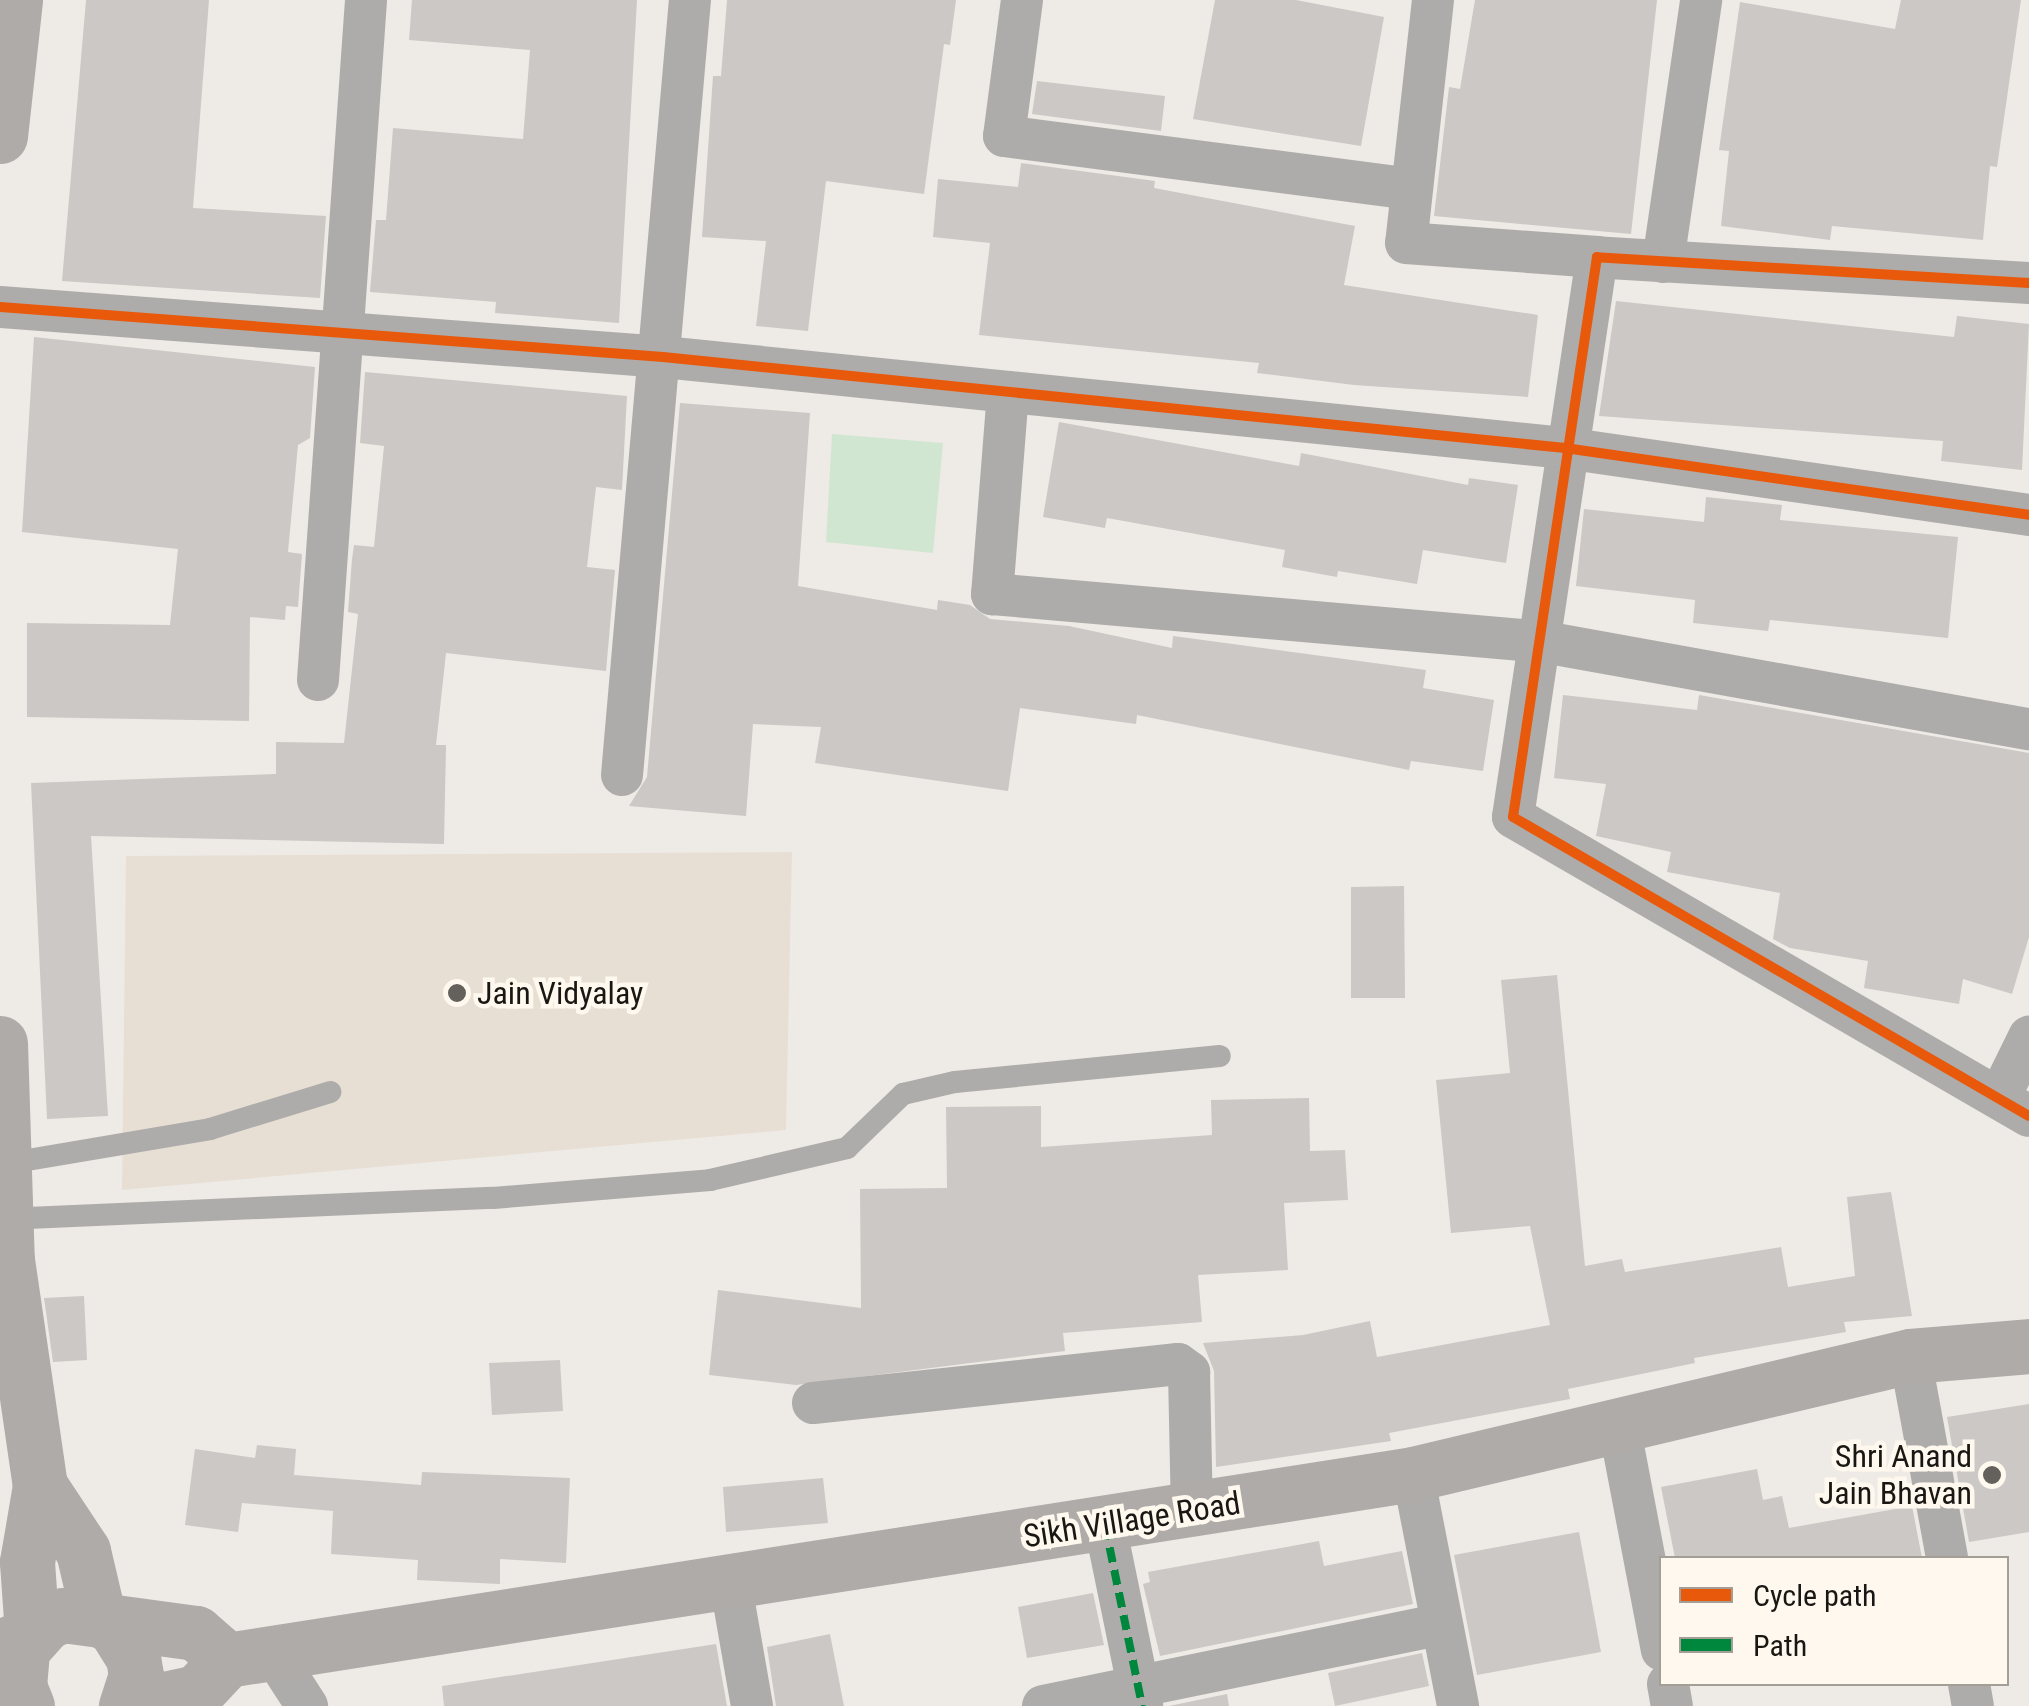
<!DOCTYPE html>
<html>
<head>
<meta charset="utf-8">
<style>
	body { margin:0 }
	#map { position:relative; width:2029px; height:1706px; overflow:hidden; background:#eeeae5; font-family:"Roboto Condensed",sans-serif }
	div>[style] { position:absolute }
	.built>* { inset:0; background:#e7dfd4 }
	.green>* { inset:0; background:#d1e6d1 }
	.building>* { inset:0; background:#ccc8c5 }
	.lane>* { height:22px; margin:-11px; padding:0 11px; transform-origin:11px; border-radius:11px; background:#aeacaa }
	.street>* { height:42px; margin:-21px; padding:0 21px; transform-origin:21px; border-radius:21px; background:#aeacaa }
	.secondary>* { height:55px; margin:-27.5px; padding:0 27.5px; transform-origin:27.5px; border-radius:27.5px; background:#aeaba9 }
	.quiet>* { height:8px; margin-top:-4px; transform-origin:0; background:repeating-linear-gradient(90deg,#00873e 0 15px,transparent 0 23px) }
	.cycleway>* { height:10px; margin:-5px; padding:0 5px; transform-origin:5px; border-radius:5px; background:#e8590c }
	.dots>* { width:28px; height:28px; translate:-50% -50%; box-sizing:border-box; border:5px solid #fff8ee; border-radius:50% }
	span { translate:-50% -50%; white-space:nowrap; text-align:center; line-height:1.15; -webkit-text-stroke:9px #fff8ee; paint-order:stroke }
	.poi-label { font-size:32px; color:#191713 }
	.left { translate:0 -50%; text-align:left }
	.right { translate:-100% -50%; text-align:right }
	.street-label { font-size:32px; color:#191713 }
	.legend { position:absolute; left:1659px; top:1556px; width:350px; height:130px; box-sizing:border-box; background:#fff8ee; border:2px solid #a39e96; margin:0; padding:12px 18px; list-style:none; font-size:30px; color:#191713 }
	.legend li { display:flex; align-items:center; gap:20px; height:50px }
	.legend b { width:50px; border:2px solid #a39e96 }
</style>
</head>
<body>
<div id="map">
	<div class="built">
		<i style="clip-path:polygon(792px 852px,786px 1130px,122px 1190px,126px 856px)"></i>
	</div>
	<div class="green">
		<i style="clip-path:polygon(832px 434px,943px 443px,933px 553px,826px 542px)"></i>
	</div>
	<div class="building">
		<i style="clip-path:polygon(86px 0,209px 0,193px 208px,326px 216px,320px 298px,62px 281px)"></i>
		<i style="clip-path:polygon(412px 0,637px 0,619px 323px,495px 313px,496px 302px,370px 292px,376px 220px,386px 220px,393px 128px,523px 139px,530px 50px,409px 40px)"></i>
		<i style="clip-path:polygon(727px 0,956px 0,950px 45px,944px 44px,924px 194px,826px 181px,808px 331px,756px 326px,766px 241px,702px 237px,713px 76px,721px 76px)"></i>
		<i style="clip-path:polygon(1215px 0,1296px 0,1384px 17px,1361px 146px,1193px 119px)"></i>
		<i style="clip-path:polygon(1475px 0,1657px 0,1631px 234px,1434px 216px,1449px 87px,1460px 89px)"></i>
		<i style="clip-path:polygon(1901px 0,2021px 0,1997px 167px,1990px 166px,1983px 240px,1832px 226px,1830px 240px,1721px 226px,1729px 151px,1719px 150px,1740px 2px,1895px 29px)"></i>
		<i style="clip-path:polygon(1037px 81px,1165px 96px,1161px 131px,1032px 114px)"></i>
		<i style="clip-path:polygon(1021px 163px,1155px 181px,1154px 188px,1355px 226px,1344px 285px,1538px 315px,1528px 397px,1354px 385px,1257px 373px,1259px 363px,979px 335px,990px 243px,933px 237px,938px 179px,1018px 187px)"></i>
		<i style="clip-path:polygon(1616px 301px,1954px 337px,1957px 316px,2029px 324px,2022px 470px,1941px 461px,1943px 441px,1599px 416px)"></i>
		<i style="clip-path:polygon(34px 337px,315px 367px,310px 438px,298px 445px,288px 552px,302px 554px,298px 607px,286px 606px,285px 620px,250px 617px,249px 721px,27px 717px,27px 623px,170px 625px,178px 549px,22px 532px)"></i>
		<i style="clip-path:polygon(365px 372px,627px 396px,622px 490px,596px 487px,587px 567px,615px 570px,606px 671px,446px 653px,436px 745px,446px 745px,444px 844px,91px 836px,108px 1116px,47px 1119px,31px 783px,276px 774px,276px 742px,344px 743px,358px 614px,348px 612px,352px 559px,354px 545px,374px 547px,384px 446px,360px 443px)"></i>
		<i style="clip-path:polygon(680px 403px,810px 413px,798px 586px,937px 610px,938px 600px,970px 605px,990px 619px,1069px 626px,1172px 648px,1173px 636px,1426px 670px,1423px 688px,1494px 700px,1483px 771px,1411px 761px,1409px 770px,1137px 715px,1136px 724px,1020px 708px,1008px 791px,815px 763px,821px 727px,753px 724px,746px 816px,629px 806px,647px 777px)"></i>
		<i style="clip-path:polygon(1059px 422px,1299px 466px,1301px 453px,1468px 485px,1469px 478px,1518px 485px,1506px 563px,1423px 550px,1417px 584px,1338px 571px,1337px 577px,1282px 567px,1285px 550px,1107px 518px,1105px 528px,1043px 517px)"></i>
		<i style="clip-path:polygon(1706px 497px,1782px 505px,1780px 520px,1958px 537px,1948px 638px,1770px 620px,1768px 631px,1693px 623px,1695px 600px,1576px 586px,1584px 509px,1704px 522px)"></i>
		<i style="clip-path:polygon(1563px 695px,1697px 710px,1699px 695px,2029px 753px,2029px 937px,2012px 994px,1963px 979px,1959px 1004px,1864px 988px,1868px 961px,1790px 948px,1773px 939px,1780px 893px,1667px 872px,1671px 852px,1596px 836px,1606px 784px,1554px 778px)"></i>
		<i style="clip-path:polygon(1404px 886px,1405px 998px,1351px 998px,1351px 887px)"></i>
		<i style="clip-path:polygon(1557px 975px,1585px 1266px,1622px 1259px,1625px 1272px,1781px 1247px,1788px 1287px,1855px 1276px,1847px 1197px,1891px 1192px,1912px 1316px,1844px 1322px,1846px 1332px,1694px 1358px,1695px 1363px,1568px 1389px,1570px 1399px,1389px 1433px,1391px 1441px,1216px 1467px,1214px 1371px,1203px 1343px,1303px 1335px,1370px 1321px,1377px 1357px,1550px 1325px,1530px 1226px,1451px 1233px,1436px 1080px,1510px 1073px,1501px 980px)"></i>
		<i style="clip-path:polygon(1309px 1098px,1310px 1151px,1345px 1150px,1348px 1200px,1284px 1203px,1288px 1270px,1198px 1275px,1202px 1322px,1063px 1333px,1065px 1351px,796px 1385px,709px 1375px,718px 1290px,861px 1308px,860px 1189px,947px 1188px,946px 1107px,1041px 1106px,1041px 1147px,1212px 1135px,1211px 1100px)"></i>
		<i style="clip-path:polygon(84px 1296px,87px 1360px,53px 1362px,44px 1298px)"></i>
		<i style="clip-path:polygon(560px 1360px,563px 1411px,492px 1415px,489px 1363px)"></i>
		<i style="clip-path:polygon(2029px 1404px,2029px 1532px,1969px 1542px,1947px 1417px)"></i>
		<i style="clip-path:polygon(257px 1445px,296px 1449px,294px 1475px,421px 1485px,422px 1472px,570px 1478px,566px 1563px,500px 1559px,500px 1584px,417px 1580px,418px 1560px,331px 1554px,333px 1511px,242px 1503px,238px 1532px,185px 1525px,195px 1449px,255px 1458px)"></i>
		<i style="clip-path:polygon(1757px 1469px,1763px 1500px,1782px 1496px,1789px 1528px,1912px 1506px,1922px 1558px,1675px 1558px,1661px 1487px)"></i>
		<i style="clip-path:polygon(823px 1478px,828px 1523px,726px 1532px,723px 1487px)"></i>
		<i style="clip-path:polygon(1579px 1532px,1601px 1652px,1477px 1675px,1454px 1555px)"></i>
		<i style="clip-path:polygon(1319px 1541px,1324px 1566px,1402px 1551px,1413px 1604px,1160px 1656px,1143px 1584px,1150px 1582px,1148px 1572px)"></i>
		<i style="clip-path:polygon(1093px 1593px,1104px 1645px,1027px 1658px,1018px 1607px)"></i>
		<i style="clip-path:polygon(830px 1634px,844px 1706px,776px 1706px,767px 1647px)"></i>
		<i style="clip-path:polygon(716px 1644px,727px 1706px,444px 1706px,442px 1686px)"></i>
		<i style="clip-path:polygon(1422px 1653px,1429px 1686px,1335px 1706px,1328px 1673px)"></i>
		<i style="clip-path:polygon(1227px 1694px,1229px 1706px,1169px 1706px)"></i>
	</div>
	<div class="lane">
		<i style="left:4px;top:1164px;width:209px;rotate:-9.6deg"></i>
		<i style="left:210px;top:1129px;width:126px;rotate:-17.1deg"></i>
		<i style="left:5px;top:1219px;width:488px;rotate:-2.5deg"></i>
		<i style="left:493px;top:1198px;width:218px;rotate:-4.7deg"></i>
		<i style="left:710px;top:1180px;width:141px;rotate:-13.1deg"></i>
		<i style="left:847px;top:1148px;width:78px;rotate:-44deg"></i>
		<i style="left:903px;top:1094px;width:53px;rotate:-13deg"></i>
		<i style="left:955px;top:1082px;width:266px;rotate:-5.6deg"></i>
	</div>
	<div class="street">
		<i style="left:1022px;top:0;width:137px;rotate:97.5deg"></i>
		<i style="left:1004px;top:136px;width:410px;rotate:7.4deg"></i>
		<i style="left:1433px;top:0;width:244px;rotate:96.3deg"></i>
		<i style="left:1406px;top:243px;width:192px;rotate:4.2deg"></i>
		<i style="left:1663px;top:262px;width:265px;rotate:-81.7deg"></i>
		<i style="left:2029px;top:283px;width:433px;rotate:-176.6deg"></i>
		<i style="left:1597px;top:257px;width:566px;rotate:98.53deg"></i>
		<i style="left:1513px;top:817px;width:596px;rotate:30.09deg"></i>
		<i style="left:0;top:307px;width:665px;rotate:4.31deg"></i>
		<i style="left:663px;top:357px;width:907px;rotate:5.76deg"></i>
		<i style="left:1565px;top:448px;width:469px;rotate:8.2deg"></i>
		<i style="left:1008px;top:392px;width:203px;rotate:94.5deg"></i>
		<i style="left:992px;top:594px;width:554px;rotate:4.97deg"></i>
		<i style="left:1544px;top:642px;width:493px;rotate:10.2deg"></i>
		<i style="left:318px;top:680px;width:682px;rotate:-85.96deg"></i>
		<i style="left:622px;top:775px;width:778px;rotate:-84.99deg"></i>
		<i style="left:2001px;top:1094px;width:64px;rotate:-63.8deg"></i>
		<i style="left:1910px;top:1356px;width:205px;rotate:79.6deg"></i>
		<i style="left:813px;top:1403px;width:367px;rotate:-6.1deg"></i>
		<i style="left:1178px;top:1364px;width:14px;rotate:36deg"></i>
		<i style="left:1189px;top:1372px;width:140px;rotate:88.8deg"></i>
		<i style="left:1619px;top:1425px;width:229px;rotate:79.2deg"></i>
		<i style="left:1413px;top:1474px;width:236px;rotate:79deg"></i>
		<i style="left:1105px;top:1525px;width:185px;rotate:78.4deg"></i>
		<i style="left:730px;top:1580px;width:128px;rotate:80.1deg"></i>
		<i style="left:274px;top:1655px;width:61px;rotate:57.1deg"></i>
		<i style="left:1668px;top:1684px;width:22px;rotate:80deg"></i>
		<i style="left:1969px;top:1684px;width:22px;rotate:80deg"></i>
		<i style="left:1043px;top:1706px;width:406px;rotate:-11.6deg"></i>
	</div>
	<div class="secondary">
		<i style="left:0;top:136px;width:137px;rotate:-83.7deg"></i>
		<i style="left:0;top:1043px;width:217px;rotate:88.2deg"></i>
		<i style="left:7px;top:1260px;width:228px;rotate:81.7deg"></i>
		<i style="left:40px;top:1486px;width:77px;rotate:99.7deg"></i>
		<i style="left:27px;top:1562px;width:72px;rotate:86deg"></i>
		<i style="left:32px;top:1634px;width:35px;rotate:158deg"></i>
		<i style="left:40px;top:1486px;width:78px;rotate:56.5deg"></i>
		<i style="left:83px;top:1551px;width:70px;rotate:76.8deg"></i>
		<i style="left:99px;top:1619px;width:17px;rotate:28deg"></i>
		<i style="left:114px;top:1627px;width:36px;rotate:58deg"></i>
		<i style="left:133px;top:1657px;width:18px;rotate:81deg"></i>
		<i style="left:136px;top:1675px;width:33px;rotate:108deg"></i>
		<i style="left:227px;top:1660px;width:1200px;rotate:-8.91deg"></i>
		<i style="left:1413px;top:1474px;width:511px;rotate:-13.36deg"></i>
		<i style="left:1910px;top:1356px;width:119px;rotate:-4.8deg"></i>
		<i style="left:27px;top:1706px;width:22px;rotate:-112deg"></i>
		<i style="left:19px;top:1686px;width:37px;rotate:-85deg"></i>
		<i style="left:22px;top:1649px;width:36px;rotate:-48deg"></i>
		<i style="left:46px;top:1622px;width:18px;rotate:-22deg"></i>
		<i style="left:63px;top:1615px;width:134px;rotate:7.7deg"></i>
		<i style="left:196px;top:1633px;width:41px;rotate:41.1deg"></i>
		<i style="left:132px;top:1706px;width:66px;rotate:-12.2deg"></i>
		<i style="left:197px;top:1692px;width:44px;rotate:-46.8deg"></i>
	</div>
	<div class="quiet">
		<i style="left:1105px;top:1525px;width:185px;rotate:78.4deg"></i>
	</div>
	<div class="cycleway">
		<i style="left:2029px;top:283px;width:433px;rotate:-176.6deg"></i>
		<i style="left:1597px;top:257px;width:566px;rotate:98.53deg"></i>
		<i style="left:1513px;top:817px;width:596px;rotate:30.09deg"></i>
		<i style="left:0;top:307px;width:665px;rotate:4.31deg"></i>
		<i style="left:663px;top:357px;width:907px;rotate:5.76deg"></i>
		<i style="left:1565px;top:448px;width:469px;rotate:8.2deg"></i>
	</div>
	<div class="dots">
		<i style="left:457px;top:993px;background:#64615c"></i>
		<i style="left:1992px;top:1475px;background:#64615c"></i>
	</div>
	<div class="poi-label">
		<span class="left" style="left:477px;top:993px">Jain Vidyalay</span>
		<span class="right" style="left:1972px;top:1475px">Shri Anand<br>Jain Bhavan</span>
	</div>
	<div class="street-label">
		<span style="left:1132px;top:1520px;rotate:-9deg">Sikh Village Road</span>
	</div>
	<ul class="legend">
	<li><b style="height:12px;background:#e8590c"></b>Cycle path</li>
	<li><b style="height:12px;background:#00873e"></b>Path</li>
	</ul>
</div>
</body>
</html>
